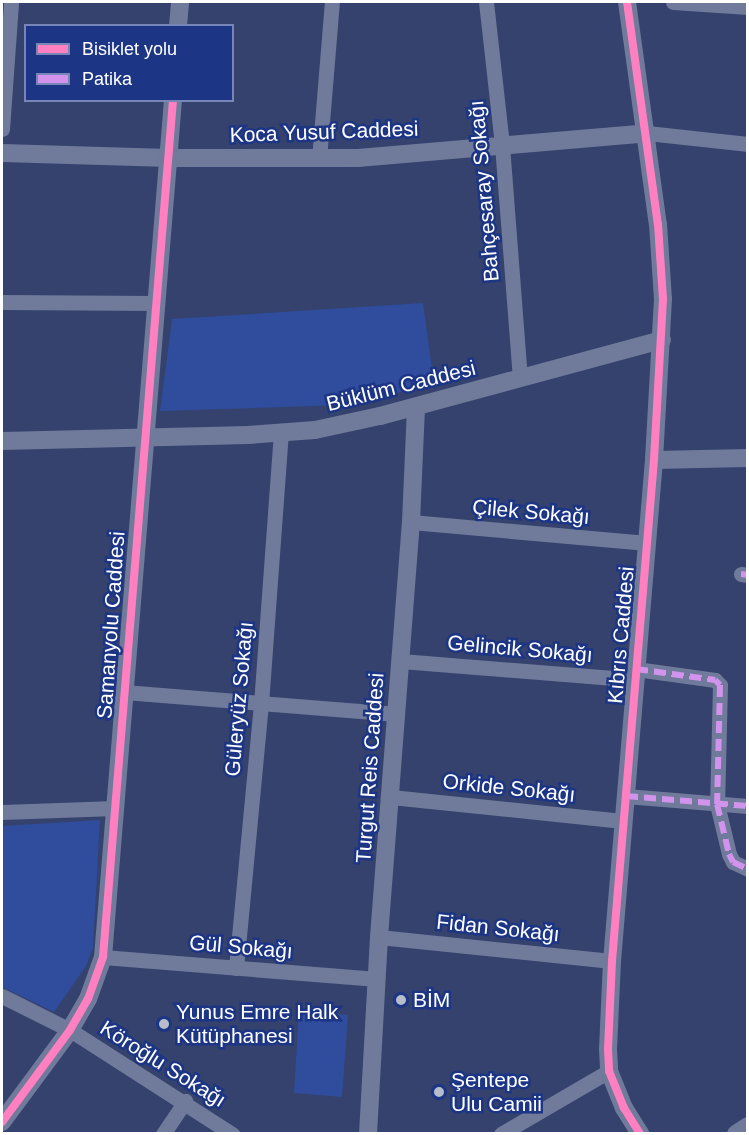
<!DOCTYPE html>
<html>
<head>
<meta charset="utf-8">
<style>
	body { margin:0 }
	#map { position:relative; width:749px; height:1135px; overflow:hidden; background:#34426d; font-family:Helvetica,sans-serif }
	div>[style] { position:absolute }
	.green>* { inset:0; background:#304c9c }
	.minor>* { height:15px; margin:-7.5px; padding:0 7.5px; transform-origin:7.5px; border-radius:7.5px; background:#707a9b }
	.tertiary>* { height:18px; margin:-9px; padding:0 9px; transform-origin:9px; border-radius:9px; background:#707a9b }
	.quiet>* { height:6px; margin-top:-3px; transform-origin:0; background:repeating-linear-gradient(90deg,#d193ec 0 12px,transparent 0 18px) }
	.cycleway>* { height:8px; margin:-4px; padding:0 4px; transform-origin:4px; border-radius:4px; background:#ff80c0 }
	.dots>* { width:16px; height:16px; translate:-50% -50%; box-sizing:border-box; border:3px solid #1c3585; border-radius:50% }
	span { translate:-50% -50%; white-space:nowrap; text-align:center; line-height:1.15; -webkit-text-stroke:5px #1c3585; paint-order:stroke }
	.street-label { font-size:21px; color:#fff }
	.poi-label { font-size:21px; color:#fff }
	.left { translate:0 -50%; text-align:left }
	.frame { position:absolute; inset:0; border:3px solid #fff; pointer-events:none }
	.legend { position:absolute; left:24px; top:24px; width:210px; height:78px; box-sizing:border-box; background:#1c3585; border:2px solid #7786b6; margin:0; padding:8px 10px; list-style:none; font-size:18px; color:#fff }
	.legend li { display:flex; align-items:center; gap:12px; height:30px }
	.legend b { width:30px; border:2px solid #7786b6 }
</style>
</head>
<body>
<div id="map">
	<div class="green">
		<i style="clip-path:polygon(423px 303px,434px 384px,347px 405px,160px 411px,172px 319px)"></i>
		<i style="clip-path:polygon(100px 820px,93px 948px,86px 966px,54px 1012px,2px 987px,2px 826px)"></i>
		<i style="clip-path:polygon(299px 1011px,348px 1015px,342px 1097px,294px 1093px)"></i>
	</div>
	<div class="minor">
		<i style="left:486px;top:2px;width:144px;rotate:83.6deg"></i>
		<i style="left:502px;top:145px;width:234px;rotate:85.6deg"></i>
		<i style="left:673px;top:2px;width:75px;rotate:3.8deg"></i>
		<i style="left:2px;top:129px;width:127px;rotate:-85.9deg"></i>
		<i style="left:647px;top:133px;width:102px;rotate:6.2deg"></i>
		<i style="left:319px;top:159px;width:158px;rotate:-85.3deg"></i>
		<i style="left:2px;top:302px;width:153px;rotate:0.4deg"></i>
		<i style="left:411px;top:522px;width:237px;rotate:5.1deg"></i>
		<i style="left:741px;top:574px;width:7px;rotate:8deg"></i>
		<i style="left:401px;top:661px;width:235px;rotate:4.6deg"></i>
		<i style="left:636px;top:669px;width:80px;rotate:7.9deg"></i>
		<i style="left:715px;top:680px;width:7px;rotate:45deg"></i>
		<i style="left:720px;top:685px;width:119px;rotate:91.4deg"></i>
		<i style="left:717px;top:804px;width:51px;rotate:76.5deg"></i>
		<i style="left:729px;top:854px;width:9px;rotate:63deg"></i>
		<i style="left:733px;top:862px;width:17px;rotate:25deg"></i>
		<i style="left:124px;top:692px;width:274px;rotate:4.6deg"></i>
		<i style="left:626px;top:796px;width:122px;rotate:4.7deg"></i>
		<i style="left:391px;top:797px;width:233px;rotate:5.9deg"></i>
		<i style="left:2px;top:812px;width:113px;rotate:-2deg"></i>
		<i style="left:379px;top:937px;width:234px;rotate:5.9deg"></i>
		<i style="left:103px;top:957px;width:275px;rotate:4.6deg"></i>
		<i style="left:236px;top:968px;width:265px;rotate:-84.6deg"></i>
		<i style="left:261px;top:704px;width:271px;rotate:-85.8deg"></i>
		<i style="left:2px;top:996px;width:76px;rotate:26.6deg"></i>
		<i style="left:70px;top:1030px;width:193px;rotate:32.7deg"></i>
		<i style="left:163px;top:1134px;width:40px;rotate:-56deg"></i>
		<i style="left:501px;top:1134px;width:125px;rotate:-30.3deg"></i>
	</div>
	<div class="tertiary">
		<i style="left:627px;top:2px;width:224px;rotate:82.1deg"></i>
		<i style="left:658px;top:224px;width:75px;rotate:86.2deg"></i>
		<i style="left:663px;top:299px;width:161px;rotate:93.2deg"></i>
		<i style="left:654px;top:460px;width:503px;rotate:94.79deg"></i>
		<i style="left:612px;top:961px;width:88px;rotate:92.6deg"></i>
		<i style="left:608px;top:1049px;width:22px;rotate:87deg"></i>
		<i style="left:609px;top:1071px;width:40px;rotate:68deg"></i>
		<i style="left:624px;top:1108px;width:31px;rotate:58deg"></i>
		<i style="left:178px;top:26px;width:24px;rotate:-85deg"></i>
		<i style="left:2px;top:153px;width:167px;rotate:1.7deg"></i>
		<i style="left:169px;top:158px;width:189px"></i>
		<i style="left:358px;top:158px;width:290px;rotate:-4.9deg"></i>
		<i style="left:2px;top:441px;width:246px;rotate:-1.4deg"></i>
		<i style="left:248px;top:435px;width:67px;rotate:-4.3deg"></i>
		<i style="left:315px;top:430px;width:66px;rotate:-12.2deg"></i>
		<i style="left:380px;top:416px;width:292px;rotate:-15.1deg"></i>
		<i style="left:654px;top:460px;width:94px;rotate:-1.2deg"></i>
		<i style="left:2px;top:1122px;width:114px;rotate:-53.5deg"></i>
		<i style="left:70px;top:1030px;width:36px;rotate:-60deg"></i>
		<i style="left:88px;top:999px;width:45px;rotate:-70.3deg"></i>
		<i style="left:103px;top:957px;width:860px;rotate:-85.33deg"></i>
		<i style="left:368px;top:1134px;width:197px;rotate:-86.8deg"></i>
		<i style="left:379px;top:937px;width:416px;rotate:-85.6deg"></i>
		<i style="left:411px;top:522px;width:115px;rotate:-87.5deg"></i>
		<i style="left:736px;top:1134px;width:14px;rotate:-34deg"></i>
	</div>
	<div class="quiet">
		<i style="left:741px;top:574px;width:7px;rotate:8deg"></i>
		<i style="left:636px;top:669px;width:80px;rotate:7.9deg"></i>
		<i style="left:715px;top:680px;width:7px;rotate:45deg"></i>
		<i style="left:720px;top:685px;width:119px;rotate:91.4deg"></i>
		<i style="left:717px;top:804px;width:51px;rotate:76.5deg"></i>
		<i style="left:729px;top:854px;width:9px;rotate:63deg"></i>
		<i style="left:733px;top:862px;width:17px;rotate:25deg"></i>
		<i style="left:626px;top:796px;width:122px;rotate:4.7deg"></i>
	</div>
	<div class="cycleway">
		<i style="left:627px;top:2px;width:224px;rotate:82.1deg"></i>
		<i style="left:658px;top:224px;width:75px;rotate:86.2deg"></i>
		<i style="left:663px;top:299px;width:161px;rotate:93.2deg"></i>
		<i style="left:654px;top:460px;width:503px;rotate:94.79deg"></i>
		<i style="left:612px;top:961px;width:88px;rotate:92.6deg"></i>
		<i style="left:608px;top:1049px;width:22px;rotate:87deg"></i>
		<i style="left:609px;top:1071px;width:40px;rotate:68deg"></i>
		<i style="left:624px;top:1108px;width:31px;rotate:58deg"></i>
		<i style="left:2px;top:1122px;width:114px;rotate:-53.5deg"></i>
		<i style="left:70px;top:1030px;width:36px;rotate:-60deg"></i>
		<i style="left:88px;top:999px;width:45px;rotate:-70.3deg"></i>
		<i style="left:103px;top:957px;width:860px;rotate:-85.33deg"></i>
	</div>
	<div class="dots">
		<i style="left:401px;top:1000px;background:#b8bdcc"></i>
		<i style="left:164px;top:1024px;background:#b8bdcc"></i>
		<i style="left:439px;top:1092px;background:#b8bdcc"></i>
	</div>
	<div class="street-label">
		<span style="left:324px;top:132px;rotate:-2deg">Koca Yusuf Caddesi</span>
		<span style="left:484px;top:191px;rotate:-95deg">Bahçesaray Sokağı</span>
		<span style="left:401px;top:386px;rotate:-14deg">Büklüm Caddesi</span>
		<span style="left:531px;top:512px;rotate:5deg">Çilek Sokağı</span>
		<span style="left:111px;top:625px;rotate:-86deg">Samanyolu Caddesi</span>
		<span style="left:621px;top:635px;rotate:-85deg">Kıbrıs Caddesi</span>
		<span style="left:520px;top:649px;rotate:5deg">Gelincik Sokağı</span>
		<span style="left:239px;top:699px;rotate:-85deg">Güleryüz Sokağı</span>
		<span style="left:370px;top:768px;rotate:-86deg">Turgut Reis Caddesi</span>
		<span style="left:509px;top:788px;rotate:6deg">Orkide Sokağı</span>
		<span style="left:498px;top:928px;rotate:6deg">Fidan Sokağı</span>
		<span style="left:241px;top:947px;rotate:5deg">Gül Sokağı</span>
		<span style="left:163px;top:1064px;rotate:32deg">Köroğlu Sokağı</span>
	</div>
	<div class="poi-label">
		<span class="left" style="left:413px;top:1000px">BİM</span>
		<span class="left" style="left:176px;top:1024px">Yunus Emre Halk<br>Kütüphanesi</span>
		<span class="left" style="left:451px;top:1092px">Şentepe<br>Ulu Camii</span>
	</div>
	<div class="frame"></div>
	<ul class="legend">
	<li><b style="height:8px;background:#ff80c0"></b>Bisiklet yolu</li>
	<li><b style="height:8px;background:#d193ec"></b>Patika</li>
	</ul>
</div>
</body>
</html>
